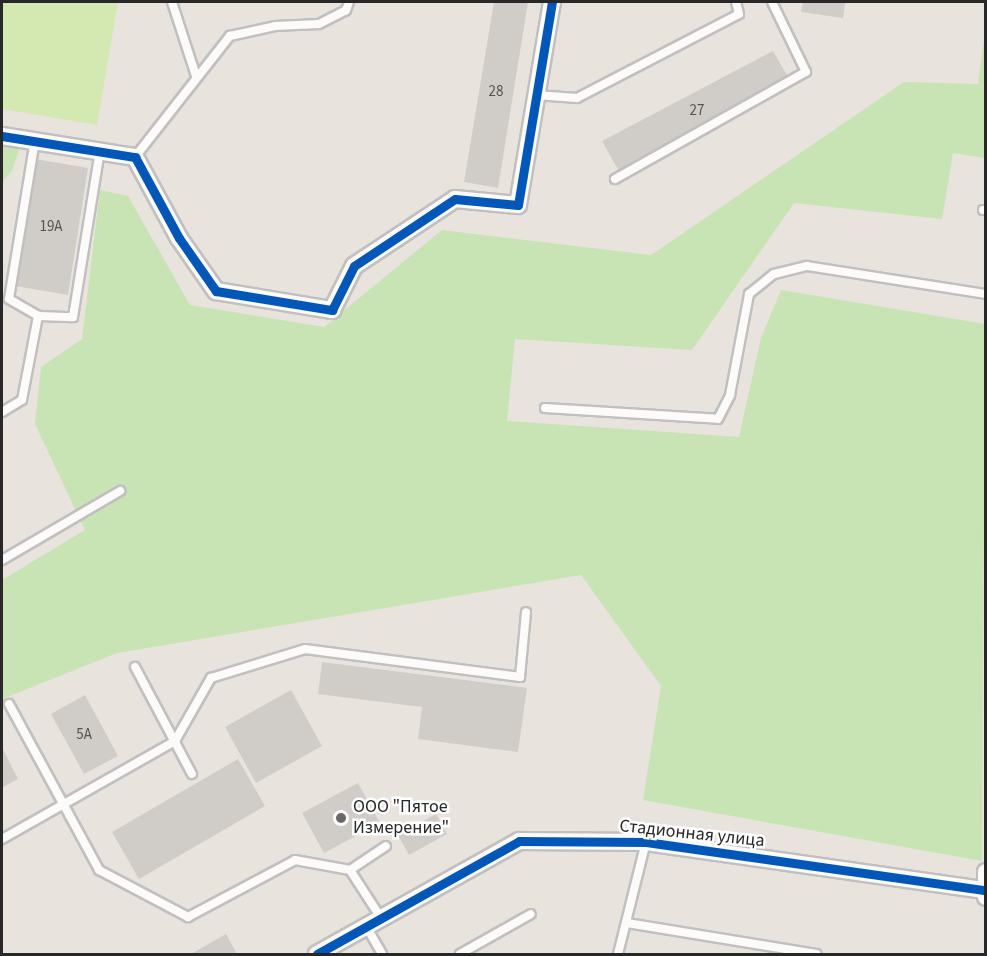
<!DOCTYPE html>
<html>
<head>
<meta charset="utf-8">
<style>
	body { margin:0 }
	#map { position:relative; width:987px; height:956px; overflow:hidden; background:#e8e3dd; font-family:"Source Sans 3",sans-serif }
	div>[style] { position:absolute }
	.green>* { inset:0; background:#c8e4b4 }
	.pitch>* { inset:0; background:#d4e8b2 }
	.building>* { inset:0; background:#d0cdc9 }
	.roads { filter:drop-shadow(2px 0 #c1bfbf) drop-shadow(-2px 0 #c1bfbf) drop-shadow(0 2px #c1bfbf) drop-shadow(0 -2px #c1bfbf) }
	.service>* { height:8px; margin:-4px; padding:0 4px; transform-origin:4px; border-radius:4px; background:#fcfbfa }
	.minor>* { height:16px; margin:-8px; padding:0 8px; transform-origin:8px; border-radius:8px; background:#fcfbfa }
	.cycleway>* { height:9px; margin:-4.5px; padding:0 4.5px; transform-origin:4.5px; border-radius:4.5px; background:#0057b8 }
	.dots>* { width:16px; height:16px; translate:-50% -50%; box-sizing:border-box; border:3px solid #fff; border-radius:50% }
	span { translate:-50% -50%; white-space:nowrap; text-align:center; line-height:1.15; -webkit-text-stroke:5px #fff; paint-order:stroke }
	.number-label { font-size:15px; color:#535251 }
	.number-label span { -webkit-text-stroke-width:0 }
	.poi-label { font-size:18px; color:#282828 }
	.left { translate:0 -50%; text-align:left }
	.street-label { font-size:18px; color:#282828 }
	.frame { position:absolute; inset:0; border:3px solid #282828; pointer-events:none }
</style>
</head>
<body>
<div id="map">
	<div class="green">
		<i style="clip-path:polygon(985px 33px,985px 158px,953px 153px,942px 219px,794px 203px,692px 350px,515px 339px,507px 421px,739px 437px,761px 338px,781px 290px,985px 324px,982px 861px,643px 800px,661px 686px,581px 575px,117px 653px,2px 699px,2px 580px,85px 530px,35px 424px,41px 367px,82px 339px,100px 190px,128px 196px,190px 305px,324px 327px,442px 230px,651px 255px,904px 82px,978px 84px)"></i>
		<i style="clip-path:polygon(2px 145px,20px 147px,12px 171px,2px 182px)"></i>
	</div>
	<div class="pitch">
		<i style="clip-path:polygon(2px 2px,118px 2px,97px 125px,2px 109px)"></i>
	</div>
	<div class="building">
		<i style="clip-path:polygon(494px 2px,528px 2px,498px 188px,464px 182px)"></i>
		<i style="clip-path:polygon(803px 2px,845px 2px,843px 18px,801px 12px)"></i>
		<i style="clip-path:polygon(773px 51px,791px 82px,620px 173px,602px 141px)"></i>
		<i style="clip-path:polygon(35px 159px,88px 168px,68px 295px,15px 286px)"></i>
		<i style="clip-path:polygon(322px 662px,527px 688px,518px 752px,418px 739px,422px 707px,318px 694px)"></i>
		<i style="clip-path:polygon(291px 690px,322px 746px,256px 783px,225px 727px)"></i>
		<i style="clip-path:polygon(85px 695px,118px 756px,84px 774px,51px 714px)"></i>
		<i style="clip-path:polygon(2px 747px,18px 779px,3px 787px,2px 785px)"></i>
		<i style="clip-path:polygon(238px 759px,265px 806px,139px 879px,112px 832px)"></i>
		<i style="clip-path:polygon(358px 783px,380px 823px,324px 853px,302px 813px)"></i>
		<i style="clip-path:polygon(436px 814px,447px 834px,409px 855px,398px 835px)"></i>
		<i style="clip-path:polygon(226px 934px,237px 954px,191px 954px)"></i>
	</div>
	<div class="roads">
		<div class="service">
			<i style="left:172px;top:2px;width:78px;rotate:72deg"></i>
			<i style="left:536px;top:95px;width:41px;rotate:4.2deg"></i>
			<i style="left:577px;top:98px;width:182px;rotate:-27.4deg"></i>
			<i style="left:739px;top:14px;width:12px;rotate:-104deg"></i>
			<i style="left:35px;top:140px;width:161px;rotate:99.3deg"></i>
			<i style="left:9px;top:299px;width:34px;rotate:30deg"></i>
			<i style="left:135px;top:157px;width:154px;rotate:-51.9deg"></i>
			<i style="left:230px;top:36px;width:46px;rotate:-12.5deg"></i>
			<i style="left:275px;top:26px;width:44px;rotate:-2.6deg"></i>
			<i style="left:319px;top:24px;width:30px;rotate:-27deg"></i>
			<i style="left:346px;top:10px;width:9px;rotate:-69deg"></i>
			<i style="left:615px;top:179px;width:219px;rotate:-29.3deg"></i>
			<i style="left:806px;top:72px;width:78px;rotate:-115.9deg"></i>
			<i style="left:983px;top:210px;width:3px"></i>
			<i style="left:545px;top:408px;width:173px;rotate:3.6deg"></i>
			<i style="left:718px;top:419px;width:27px;rotate:-63deg"></i>
			<i style="left:730px;top:395px;width:103px;rotate:-79.3deg"></i>
			<i style="left:749px;top:294px;width:32px;rotate:-39deg"></i>
			<i style="left:774px;top:274px;width:34px;rotate:-14deg"></i>
			<i style="left:807px;top:266px;width:181px;rotate:8.9deg"></i>
			<i style="left:2px;top:412px;width:23px;rotate:-31deg"></i>
			<i style="left:22px;top:400px;width:86px;rotate:-79.2deg"></i>
			<i style="left:38px;top:316px;width:35px;rotate:2deg"></i>
			<i style="left:73px;top:317px;width:168px;rotate:-80.8deg"></i>
			<i style="left:2px;top:560px;width:137px;rotate:-30.3deg"></i>
			<i style="left:135px;top:667px;width:121px;rotate:62deg"></i>
			<i style="left:9px;top:704px;width:189px;rotate:61.5deg"></i>
			<i style="left:99px;top:870px;width:101px;rotate:27.8deg"></i>
			<i style="left:188px;top:917px;width:121px;rotate:-28deg"></i>
			<i style="left:295px;top:860px;width:56px;rotate:10.3deg"></i>
			<i style="left:350px;top:870px;width:43px;rotate:-33.7deg"></i>
			<i style="left:2px;top:839px;width:199px;rotate:-29.5deg"></i>
			<i style="left:175px;top:741px;width:73px;rotate:-60.3deg"></i>
			<i style="left:211px;top:678px;width:98px;rotate:-17.1deg"></i>
			<i style="left:305px;top:649px;width:217px;rotate:7.4deg"></i>
			<i style="left:520px;top:677px;width:65px;rotate:-84.7deg"></i>
			<i style="left:350px;top:870px;width:57px;rotate:57.1deg"></i>
			<i style="left:627px;top:923px;width:192px;rotate:9.3deg"></i>
			<i style="left:366px;top:926px;width:32px;rotate:60deg"></i>
			<i style="left:460px;top:954px;width:81px;rotate:-29.4deg"></i>
			<i style="left:618px;top:954px;width:115px;rotate:-76deg"></i>
		</div>
		<div class="minor">
			<i style="left:2px;top:136px;width:135px;rotate:9deg"></i>
			<i style="left:135px;top:157px;width:92px;rotate:61.5deg"></i>
			<i style="left:179px;top:238px;width:65px;rotate:55.1deg"></i>
			<i style="left:216px;top:291px;width:118px;rotate:9.3deg"></i>
			<i style="left:332px;top:310px;width:49px;rotate:-63.4deg"></i>
			<i style="left:354px;top:266px;width:121px;rotate:-33.6deg"></i>
			<i style="left:455px;top:199px;width:63px;rotate:5.4deg"></i>
			<i style="left:518px;top:205px;width:206px;rotate:-80.5deg"></i>
			<i style="left:986px;top:872px;width:25px;rotate:90deg"></i>
			<i style="left:317px;top:954px;width:231px;rotate:-29.2deg"></i>
			<i style="left:519px;top:841px;width:127px;rotate:0.5deg"></i>
			<i style="left:646px;top:842px;width:340px;rotate:8.1deg"></i>
		</div>
	</div>
	<div class="cycleway">
		<i style="left:2px;top:136px;width:135px;rotate:9deg"></i>
		<i style="left:135px;top:157px;width:92px;rotate:61.5deg"></i>
		<i style="left:179px;top:238px;width:65px;rotate:55.1deg"></i>
		<i style="left:216px;top:291px;width:118px;rotate:9.3deg"></i>
		<i style="left:332px;top:310px;width:49px;rotate:-63.4deg"></i>
		<i style="left:354px;top:266px;width:121px;rotate:-33.6deg"></i>
		<i style="left:455px;top:199px;width:63px;rotate:5.4deg"></i>
		<i style="left:518px;top:205px;width:206px;rotate:-80.5deg"></i>
		<i style="left:317px;top:954px;width:231px;rotate:-29.2deg"></i>
		<i style="left:519px;top:841px;width:127px;rotate:0.5deg"></i>
		<i style="left:646px;top:842px;width:340px;rotate:8.1deg"></i>
	</div>
	<div class="dots">
		<i style="left:341px;top:818px;background:#6b6967"></i>
	</div>
	<div class="number-label">
		<span style="left:496px;top:92px">28</span>
		<span style="left:697px;top:111px">27</span>
		<span style="left:51px;top:227px">19А</span>
		<span style="left:84px;top:735px">5А</span>
	</div>
	<div class="poi-label">
		<span class="left" style="left:353px;top:818px">ООО "Пятое<br>Измерение"</span>
	</div>
	<div class="street-label">
		<span style="left:692px;top:834px;rotate:6deg">Стадионная улица</span>
	</div>
	<div class="frame"></div>
</div>
</body>
</html>
